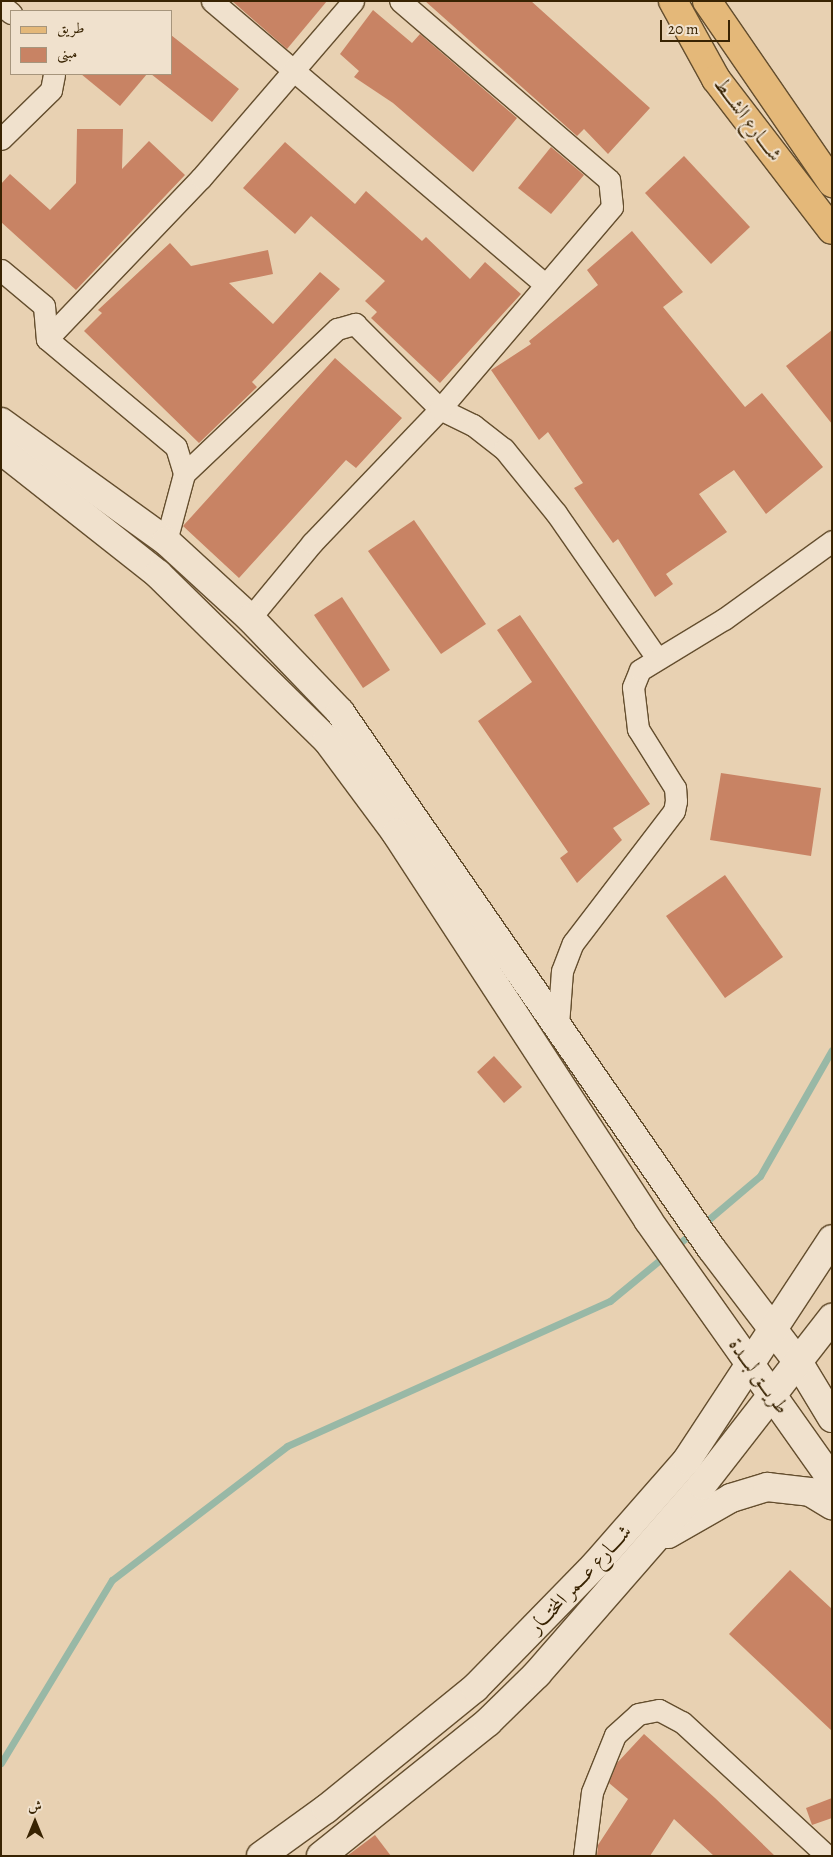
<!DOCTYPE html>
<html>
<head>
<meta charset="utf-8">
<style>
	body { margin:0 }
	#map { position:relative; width:833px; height:1857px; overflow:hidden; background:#e8d1b2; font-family:Alegreya,Amiri,serif }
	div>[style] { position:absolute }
	.stream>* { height:7px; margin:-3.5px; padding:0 3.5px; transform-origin:3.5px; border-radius:3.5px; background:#98b8a6 }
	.building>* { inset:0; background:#c88364 }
	.roads { filter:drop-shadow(1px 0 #644e2e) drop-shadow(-1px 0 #644e2e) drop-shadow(0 1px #644e2e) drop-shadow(0 -1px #644e2e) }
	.street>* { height:21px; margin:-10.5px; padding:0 10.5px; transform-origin:10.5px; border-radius:10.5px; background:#f0e1cd }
	.secondary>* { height:28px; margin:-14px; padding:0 14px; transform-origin:14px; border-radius:14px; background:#f0e1cd }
	.primary>* { height:28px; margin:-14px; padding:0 14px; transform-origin:14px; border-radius:14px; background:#e4b879 }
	span { translate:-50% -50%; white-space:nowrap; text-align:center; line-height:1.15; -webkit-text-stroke:4px #f0e1cd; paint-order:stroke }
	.street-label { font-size:20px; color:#382302 }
	.frame { position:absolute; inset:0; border:2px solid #382302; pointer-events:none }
	.legend { position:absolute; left:10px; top:10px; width:162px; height:65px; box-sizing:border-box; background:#f0e1cd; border:1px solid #a6957c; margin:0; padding:6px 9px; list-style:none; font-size:15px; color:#382302 }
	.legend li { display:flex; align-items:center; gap:10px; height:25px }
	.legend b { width:25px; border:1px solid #a6957c }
	.north { position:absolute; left:10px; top:1797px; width:50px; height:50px; -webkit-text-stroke:4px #f0e1cd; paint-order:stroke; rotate:0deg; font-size:14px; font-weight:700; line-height:20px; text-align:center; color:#382302 }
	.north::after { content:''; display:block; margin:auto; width:18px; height:22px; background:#382302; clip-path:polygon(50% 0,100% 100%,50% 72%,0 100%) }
	.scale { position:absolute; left:660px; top:20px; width:70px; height:22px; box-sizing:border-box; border:2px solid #382302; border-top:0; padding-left:6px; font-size:15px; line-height:18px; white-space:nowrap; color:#382302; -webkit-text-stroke:4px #f0e1cd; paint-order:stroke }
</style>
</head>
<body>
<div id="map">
	<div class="stream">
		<i style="left:702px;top:1225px;width:76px;rotate:-40.2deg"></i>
		<i style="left:760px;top:1176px;width:145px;rotate:-60.3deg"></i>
		<i style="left:675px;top:1247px;width:23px;rotate:-40deg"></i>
		<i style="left:1px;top:1763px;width:214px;rotate:-58.8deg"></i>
		<i style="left:112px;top:1580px;width:220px;rotate:-37.4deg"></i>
		<i style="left:287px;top:1446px;width:354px;rotate:-24.2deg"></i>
		<i style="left:610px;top:1301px;width:74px;rotate:-39.5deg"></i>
	</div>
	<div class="building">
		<i style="clip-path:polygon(232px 1px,327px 1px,287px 49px)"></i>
		<i style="clip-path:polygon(425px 1px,531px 1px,650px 108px,608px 154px,584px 129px,577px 136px)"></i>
		<i style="clip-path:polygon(373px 10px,412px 43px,420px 34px,517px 118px,473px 172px,393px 103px,354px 77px,359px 71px,340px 54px)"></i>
		<i style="clip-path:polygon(171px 35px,239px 89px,212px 122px,151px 74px,171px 74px)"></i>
		<i style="clip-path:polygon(81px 74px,147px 74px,120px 106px)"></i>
		<i style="clip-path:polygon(77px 129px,123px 129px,122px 169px,149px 141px,185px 175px,76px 290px,1px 222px,1px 184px,10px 174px,50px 210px,76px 183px)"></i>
		<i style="clip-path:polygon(285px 142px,355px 204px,366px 191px,422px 241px,426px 237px,470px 279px,485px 262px,521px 294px,440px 383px,371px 318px,377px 312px,365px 301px,385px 281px,311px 216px,295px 234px,243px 188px)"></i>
		<i style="clip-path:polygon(551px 147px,584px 175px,551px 214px,518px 188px)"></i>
		<i style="clip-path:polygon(684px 156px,750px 227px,711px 264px,645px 193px)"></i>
		<i style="clip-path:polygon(632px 231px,683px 292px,663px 307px,745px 407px,762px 393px,823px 467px,766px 514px,734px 470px,699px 494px,727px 532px,666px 574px,673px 584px,655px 597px,618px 539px,613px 543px,574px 488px,583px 483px,548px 432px,539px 440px,491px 370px,531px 344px,529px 341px,598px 285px,587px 270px)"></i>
		<i style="clip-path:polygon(170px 243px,191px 266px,268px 250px,273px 274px,229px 283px,273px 324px,320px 272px,340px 289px,252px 382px,257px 387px,199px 443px,84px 331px,102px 313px,98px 310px)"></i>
		<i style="clip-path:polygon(832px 330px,832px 424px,786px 366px)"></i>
		<i style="clip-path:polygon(335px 358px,402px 418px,356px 468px,346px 460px,239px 578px,183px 526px)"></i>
		<i style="clip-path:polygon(414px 520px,486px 624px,441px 654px,368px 551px)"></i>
		<i style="clip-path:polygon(342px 597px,390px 670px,363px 688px,314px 615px)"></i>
		<i style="clip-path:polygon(520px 615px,650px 804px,613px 828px,622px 840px,577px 883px,560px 858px,568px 852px,478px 721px,532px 682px,497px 630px)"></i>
		<i style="clip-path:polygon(721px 773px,821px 788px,811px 856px,710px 840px)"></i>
		<i style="clip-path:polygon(725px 875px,783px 957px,725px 998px,666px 916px)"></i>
		<i style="clip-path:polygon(494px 1056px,522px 1087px,504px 1103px,477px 1072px)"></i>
		<i style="clip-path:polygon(790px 1570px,832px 1609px,832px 1731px,729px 1634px)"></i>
		<i style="clip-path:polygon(644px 1734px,715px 1798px,775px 1856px,714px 1856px,674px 1819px,650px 1856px,597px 1856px,598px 1845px,628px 1799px,609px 1783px,617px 1763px)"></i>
		<i style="clip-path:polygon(832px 1798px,832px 1818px,812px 1825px,806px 1808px)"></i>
		<i style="clip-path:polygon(375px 1835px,391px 1856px,347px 1856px)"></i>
	</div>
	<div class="roads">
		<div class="street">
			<i style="left:212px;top:1px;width:437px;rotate:40.4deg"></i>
			<i style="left:1px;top:5px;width:13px;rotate:39deg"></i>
			<i style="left:1px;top:139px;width:70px;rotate:-44.4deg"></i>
			<i style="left:51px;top:90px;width:16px;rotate:-79deg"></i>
			<i style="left:1px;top:270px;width:56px;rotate:39.9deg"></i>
			<i style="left:44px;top:306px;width:33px;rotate:85deg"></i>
			<i style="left:47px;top:339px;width:168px;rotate:39.9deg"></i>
			<i style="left:176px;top:447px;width:28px;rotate:73deg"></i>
			<i style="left:184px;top:474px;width:69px;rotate:105deg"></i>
			<i style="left:47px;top:339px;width:223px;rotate:-46.3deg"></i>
			<i style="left:201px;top:178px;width:233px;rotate:-49.3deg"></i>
			<i style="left:184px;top:474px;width:211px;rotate:-43.5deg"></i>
			<i style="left:337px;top:329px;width:19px;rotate:-16deg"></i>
			<i style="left:355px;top:324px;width:120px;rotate:45deg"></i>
			<i style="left:440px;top:409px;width:37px;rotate:26deg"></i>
			<i style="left:473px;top:425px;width:39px;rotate:38deg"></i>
			<i style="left:504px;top:449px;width:82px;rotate:50.9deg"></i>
			<i style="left:556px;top:513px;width:175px;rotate:55.2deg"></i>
			<i style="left:250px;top:618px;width:97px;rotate:-50.4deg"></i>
			<i style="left:312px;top:543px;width:185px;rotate:-46.3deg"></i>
			<i style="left:440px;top:409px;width:265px;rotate:-49.6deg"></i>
			<i style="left:612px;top:207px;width:27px;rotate:-96deg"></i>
			<i style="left:609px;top:180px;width:275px;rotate:-139.4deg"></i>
			<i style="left:558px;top:1025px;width:54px;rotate:-85.8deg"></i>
			<i style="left:562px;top:971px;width:30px;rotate:-69deg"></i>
			<i style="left:573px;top:943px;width:166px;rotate:-52.6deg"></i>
			<i style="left:674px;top:811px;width:10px;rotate:-79deg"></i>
			<i style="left:676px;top:801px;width:13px;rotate:-94deg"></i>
			<i style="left:675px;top:788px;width:70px;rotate:-122.1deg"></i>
			<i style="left:638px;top:729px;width:42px;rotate:-96.8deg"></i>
			<i style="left:633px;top:687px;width:18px;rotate:-68deg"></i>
			<i style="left:640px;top:670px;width:98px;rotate:-31.3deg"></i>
			<i style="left:724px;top:619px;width:133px;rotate:-35.8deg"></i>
			<i style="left:584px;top:1856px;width:64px;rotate:-82.9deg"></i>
			<i style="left:592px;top:1792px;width:61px;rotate:-68deg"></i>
			<i style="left:615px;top:1735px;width:31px;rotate:-42deg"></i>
			<i style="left:638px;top:1714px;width:21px;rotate:-11deg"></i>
			<i style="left:659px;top:1710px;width:26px;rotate:28deg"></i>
			<i style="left:682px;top:1722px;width:197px;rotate:42.7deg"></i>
		</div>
		<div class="secondary">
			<i style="left:1px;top:422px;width:203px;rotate:35.8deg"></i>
			<i style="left:166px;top:541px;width:114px;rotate:42.5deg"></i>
			<i style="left:250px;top:618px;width:130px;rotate:46.2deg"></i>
			<i style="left:340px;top:712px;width:652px;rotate:55.31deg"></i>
			<i style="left:711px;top:1248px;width:147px;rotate:52.7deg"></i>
			<i style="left:800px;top:1365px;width:62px;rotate:58.9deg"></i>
			<i style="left:1px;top:450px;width:200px;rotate:38.3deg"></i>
			<i style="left:158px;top:574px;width:237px;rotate:44.5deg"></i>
			<i style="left:327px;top:740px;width:116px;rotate:53.4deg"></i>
			<i style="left:396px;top:833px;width:462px;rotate:56.9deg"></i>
			<i style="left:648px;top:1220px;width:319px;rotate:54.7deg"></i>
			<i style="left:668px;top:1534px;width:73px;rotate:-29.7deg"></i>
			<i style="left:731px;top:1498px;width:38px;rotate:-17deg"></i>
			<i style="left:767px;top:1487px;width:43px;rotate:6.6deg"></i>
			<i style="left:810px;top:1492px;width:26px;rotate:31deg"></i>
			<i style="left:261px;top:1856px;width:80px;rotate:-35.9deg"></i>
			<i style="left:326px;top:1809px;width:192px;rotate:-39.1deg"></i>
			<i style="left:475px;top:1688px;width:173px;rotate:-45.7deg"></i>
			<i style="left:596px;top:1564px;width:138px;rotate:-48.8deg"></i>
			<i style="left:687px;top:1460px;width:264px;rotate:-56.7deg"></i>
			<i style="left:321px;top:1856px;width:214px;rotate:-38.7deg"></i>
			<i style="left:488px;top:1722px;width:69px;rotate:-44.4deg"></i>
			<i style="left:537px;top:1674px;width:251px;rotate:-48.9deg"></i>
			<i style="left:702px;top:1485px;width:212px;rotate:-52.1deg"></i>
		</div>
		<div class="primary">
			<i style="left:673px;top:1px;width:89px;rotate:61.1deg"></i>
			<i style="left:716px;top:79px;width:190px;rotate:52.5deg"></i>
			<i style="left:707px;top:1px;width:221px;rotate:55.5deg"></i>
		</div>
	</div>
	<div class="street-label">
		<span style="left:748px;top:119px;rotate:53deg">شــــارع الشـــط</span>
		<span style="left:759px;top:1376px;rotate:54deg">طريـــق لبـــدة</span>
		<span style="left:580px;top:1579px;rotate:-47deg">شــــارع عـــمر المختـــار</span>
	</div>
	<div class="frame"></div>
	<ul class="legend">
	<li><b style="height:6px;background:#e4b879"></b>طريق</li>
	<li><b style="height:14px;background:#c88364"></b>مبنى</li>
	</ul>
	<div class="north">ش</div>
	<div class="scale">20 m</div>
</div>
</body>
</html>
